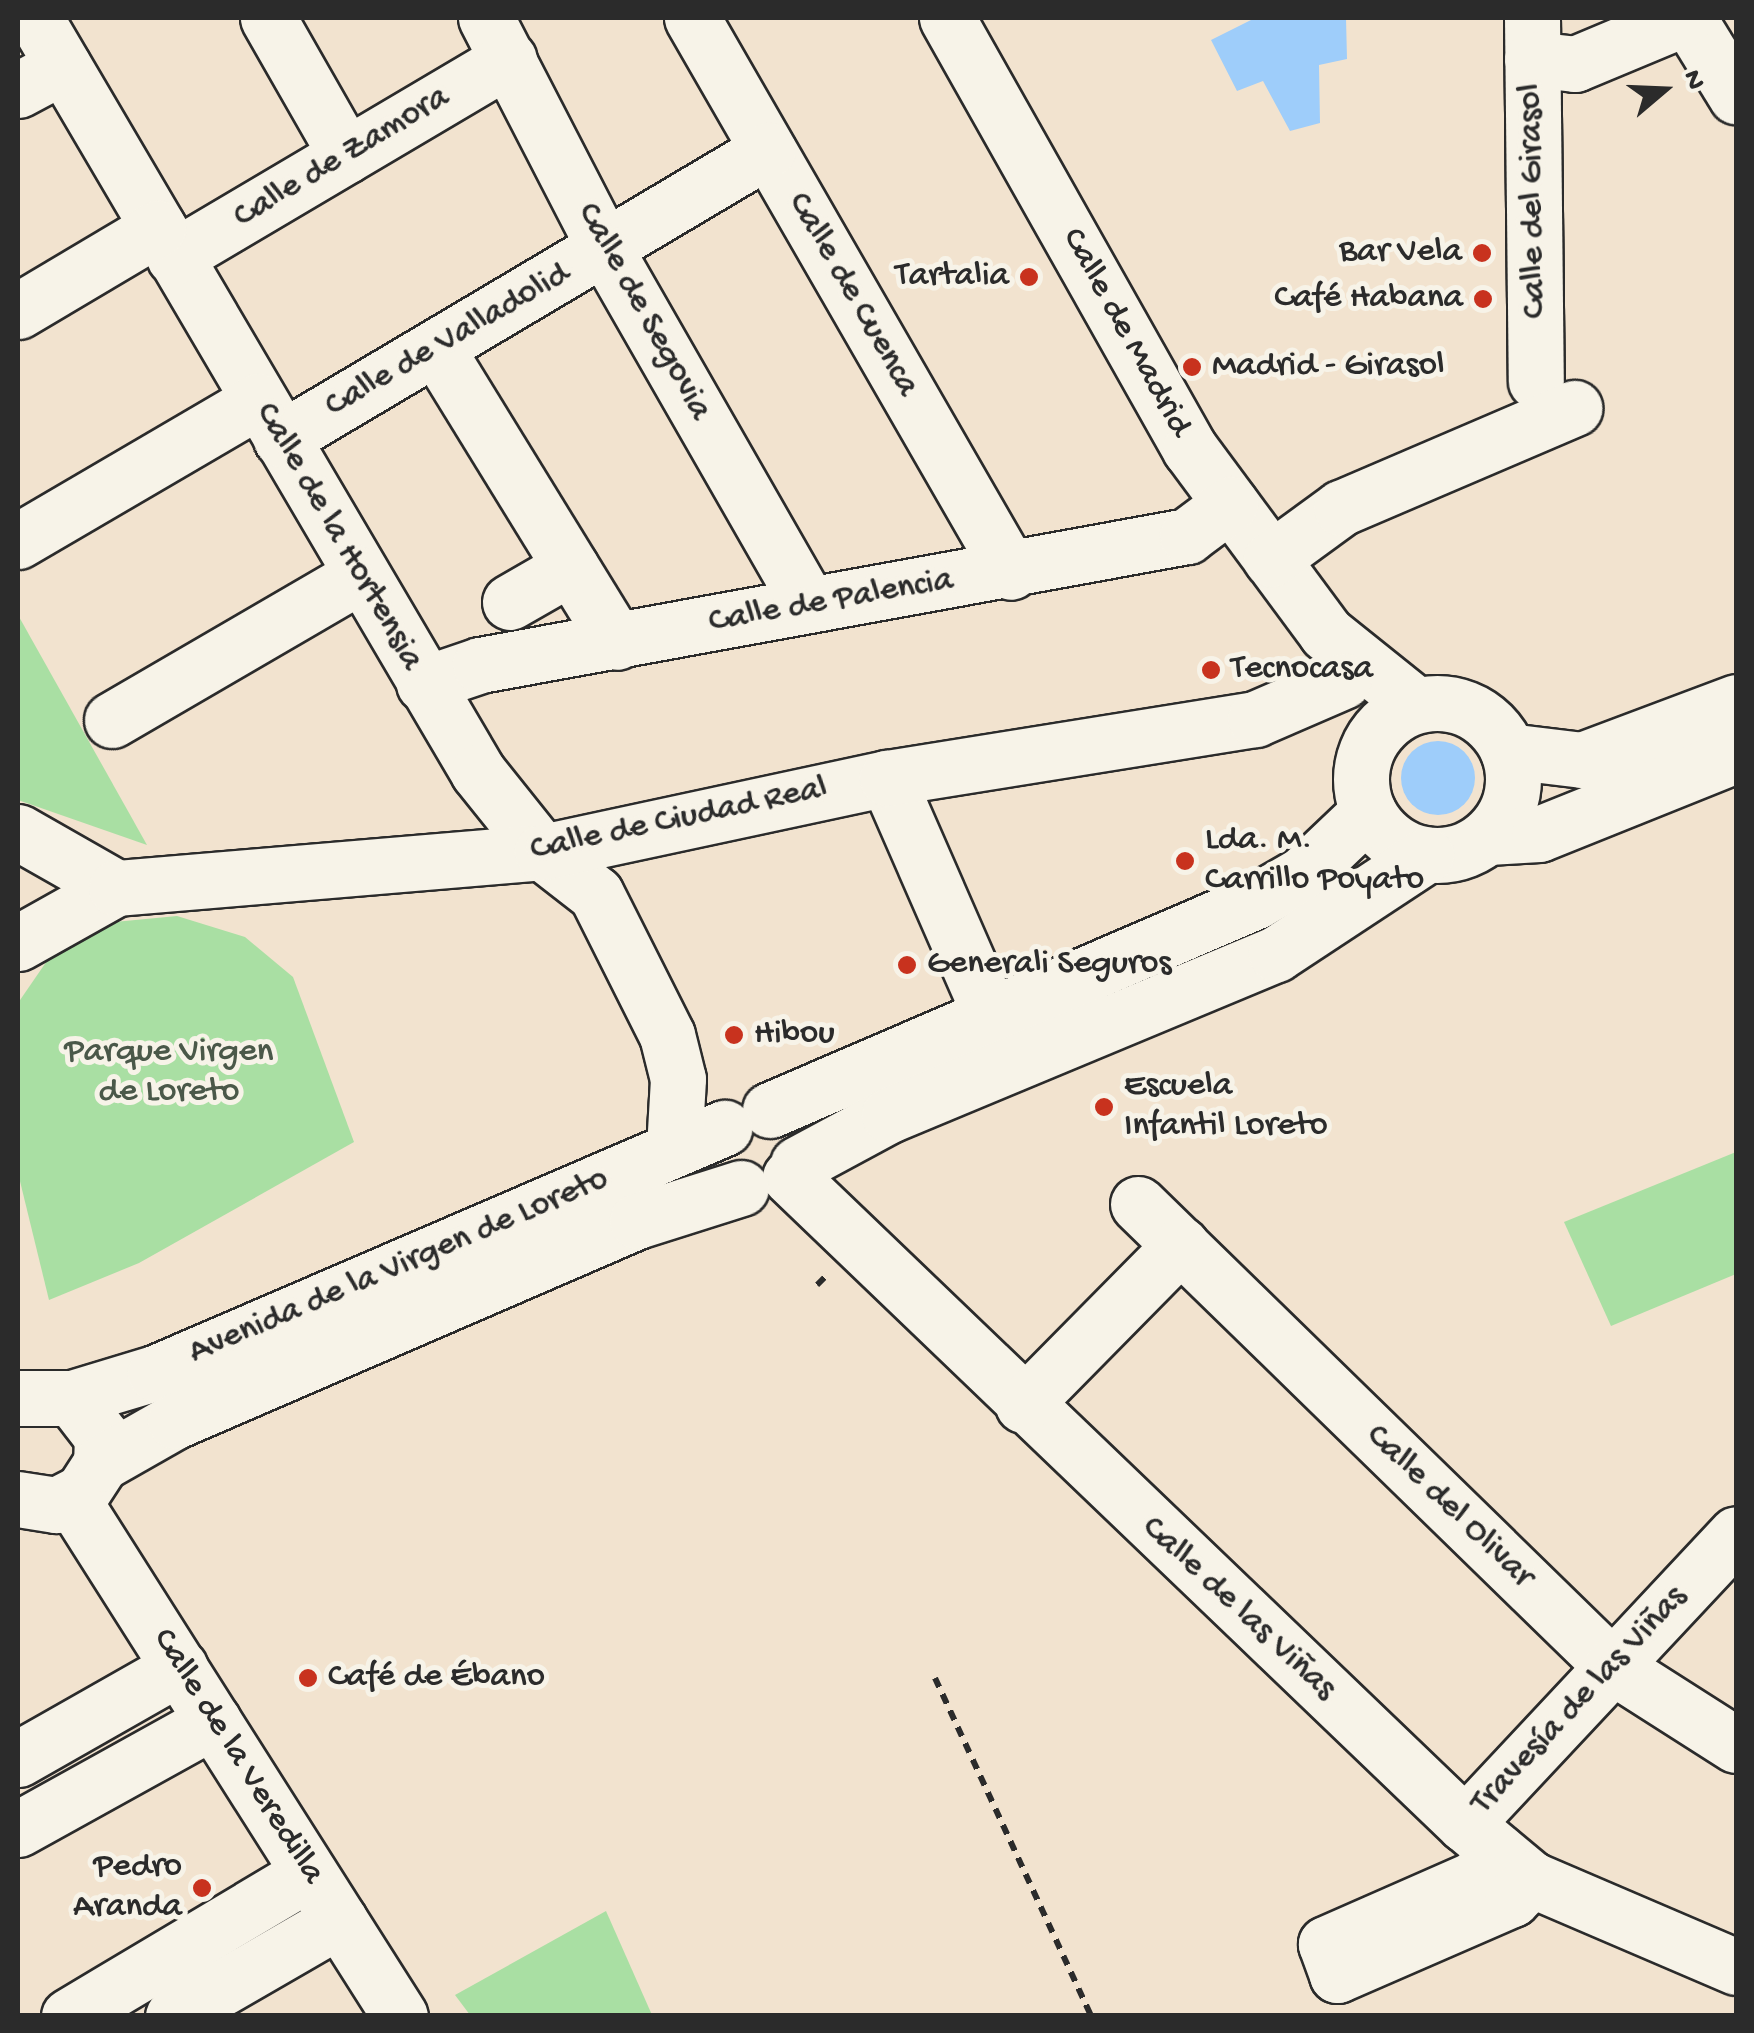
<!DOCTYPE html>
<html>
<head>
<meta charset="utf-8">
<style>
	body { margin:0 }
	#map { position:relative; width:1754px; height:2033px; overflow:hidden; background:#f2e3cf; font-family:"Gochi Hand",sans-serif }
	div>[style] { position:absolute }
	.green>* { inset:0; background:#a9dfa3 }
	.water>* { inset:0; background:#9ecdfa }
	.round { border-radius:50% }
	.path>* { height:6px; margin-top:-3px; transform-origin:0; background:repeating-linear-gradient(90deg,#2b2b2b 0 10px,transparent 0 18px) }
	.roads { filter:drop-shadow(2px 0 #2b2b2b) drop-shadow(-2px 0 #2b2b2b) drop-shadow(0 2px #2b2b2b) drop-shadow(0 -2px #2b2b2b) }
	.minor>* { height:55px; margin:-27.5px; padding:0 27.5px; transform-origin:27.5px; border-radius:27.5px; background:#f7f3e8 }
	.minor>.ring { margin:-27.5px; padding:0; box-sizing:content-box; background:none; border:55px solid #f7f3e8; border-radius:50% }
	.dots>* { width:28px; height:28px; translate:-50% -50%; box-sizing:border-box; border:5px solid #f7f3e8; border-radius:50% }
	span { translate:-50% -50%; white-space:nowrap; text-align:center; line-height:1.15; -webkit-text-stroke:10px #f7f3e8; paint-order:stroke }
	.street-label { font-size:35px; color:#2b2b2b }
	.poi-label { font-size:35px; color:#2b2b2b }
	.right { translate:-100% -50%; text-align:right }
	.left { translate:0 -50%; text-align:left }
	.park-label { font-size:35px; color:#4a5849 }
	.frame { position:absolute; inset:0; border:20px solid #2b2b2b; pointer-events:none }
	.north { position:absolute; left:1614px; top:40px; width:100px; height:100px; -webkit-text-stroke:8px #f7f3e8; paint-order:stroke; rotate:71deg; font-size:28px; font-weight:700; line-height:40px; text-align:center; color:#2b2b2b }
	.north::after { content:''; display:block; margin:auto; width:35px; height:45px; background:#2b2b2b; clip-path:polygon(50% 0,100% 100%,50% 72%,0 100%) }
</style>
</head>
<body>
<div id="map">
	<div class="green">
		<i style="clip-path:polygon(18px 615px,147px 845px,18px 800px)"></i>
		<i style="clip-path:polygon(177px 916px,245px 937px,293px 977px,354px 1142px,139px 1263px,49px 1300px,18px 1173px,18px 1003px,51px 955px,104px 923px)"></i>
		<i style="clip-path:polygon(1736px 1152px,1736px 1274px,1611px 1326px,1564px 1222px)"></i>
		<i style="clip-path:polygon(606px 1911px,652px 2015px,470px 2015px,455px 1995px)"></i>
	</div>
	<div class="water">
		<i style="clip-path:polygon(1255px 18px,1346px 18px,1347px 59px,1319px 65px,1320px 123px,1290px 131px,1263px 81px,1237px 91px,1211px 40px)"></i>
		<i class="round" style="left:1401px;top:741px;width:74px;height:74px"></i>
	</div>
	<div class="path">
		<i style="left:817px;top:1285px;width:16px;rotate:-45deg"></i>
		<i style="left:935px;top:1678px;width:372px;rotate:65.2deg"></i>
	</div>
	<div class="roads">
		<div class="minor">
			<i style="left:35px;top:18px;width:875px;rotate:59.56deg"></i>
			<i style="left:478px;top:772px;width:102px;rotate:51.3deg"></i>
			<i style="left:542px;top:852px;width:68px;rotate:37.9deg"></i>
			<i style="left:596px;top:894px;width:158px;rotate:63.3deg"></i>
			<i style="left:667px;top:1035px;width:45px;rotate:76deg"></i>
			<i style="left:678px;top:1079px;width:70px;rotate:93.3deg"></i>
			<i style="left:268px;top:18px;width:158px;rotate:60.3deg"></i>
			<i style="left:486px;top:18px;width:260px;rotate:62.7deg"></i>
			<i style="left:605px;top:249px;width:408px;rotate:60.2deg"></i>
			<i style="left:692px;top:18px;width:639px;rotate:60.07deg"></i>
			<i style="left:947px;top:18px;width:495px;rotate:60.6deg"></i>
			<i style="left:1190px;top:449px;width:229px;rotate:53.5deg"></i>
			<i style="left:1326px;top:633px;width:115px;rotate:38.7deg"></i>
			<i style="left:1532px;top:18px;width:363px;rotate:89.4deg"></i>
			<i style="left:1688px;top:18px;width:92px;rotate:58.4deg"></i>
			<i style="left:1532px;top:59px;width:43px;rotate:6.6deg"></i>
			<i style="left:1575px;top:64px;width:119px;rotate:-22.7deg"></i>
			<i style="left:18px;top:90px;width:51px;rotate:-28.1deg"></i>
			<i style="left:174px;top:257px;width:389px;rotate:-30.6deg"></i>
			<i style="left:18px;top:311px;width:163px;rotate:-30.7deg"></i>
			<i style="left:436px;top:348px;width:345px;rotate:58.4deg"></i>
			<i style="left:281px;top:439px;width:566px;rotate:-30.69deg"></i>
			<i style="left:18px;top:541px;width:278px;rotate:-30.3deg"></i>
			<i style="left:1271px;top:559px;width:87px;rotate:-36.1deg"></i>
			<i style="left:1341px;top:508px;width:254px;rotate:-23.2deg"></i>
			<i style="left:510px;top:602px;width:70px;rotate:-29.8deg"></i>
			<i style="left:424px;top:684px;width:59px;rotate:-18.7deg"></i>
			<i style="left:480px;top:665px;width:719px;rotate:-10.34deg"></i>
			<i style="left:1187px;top:536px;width:54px;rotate:-36.7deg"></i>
			<i class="ring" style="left:1361px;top:703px;width:97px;height:97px"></i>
			<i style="left:112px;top:720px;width:288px;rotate:-30.2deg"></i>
			<i style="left:1508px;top:751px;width:75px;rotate:6.9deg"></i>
			<i style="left:1582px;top:760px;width:165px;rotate:-20.6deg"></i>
			<i style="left:887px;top:778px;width:257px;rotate:66.4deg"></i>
			<i style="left:18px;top:832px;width:113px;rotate:29.7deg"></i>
			<i style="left:1488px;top:837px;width:51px;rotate:-3.4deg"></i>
			<i style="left:1539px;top:834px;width:212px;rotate:-21.9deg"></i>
			<i style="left:18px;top:943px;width:112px;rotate:-29.3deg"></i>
			<i style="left:116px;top:888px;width:428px;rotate:-4.8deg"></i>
			<i style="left:542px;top:852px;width:353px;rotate:-12.1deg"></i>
			<i style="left:887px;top:778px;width:373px;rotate:-9.1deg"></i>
			<i style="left:1255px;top:719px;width:96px;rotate:-23.4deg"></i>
			<i style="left:770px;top:1110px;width:529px;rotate:-23.27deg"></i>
			<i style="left:1256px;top:901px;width:54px;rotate:-29.9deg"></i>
			<i style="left:1303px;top:874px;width:90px;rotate:-43.6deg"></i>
			<i style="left:798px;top:1164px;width:103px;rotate:-28.3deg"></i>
			<i style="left:889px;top:1115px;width:419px;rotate:-22.6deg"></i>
			<i style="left:1276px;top:954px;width:180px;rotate:-33.4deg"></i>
			<i style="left:790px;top:1177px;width:935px;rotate:43.79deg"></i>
			<i style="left:1465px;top:1824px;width:86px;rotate:39.8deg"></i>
			<i style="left:1531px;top:1879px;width:223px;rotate:23.2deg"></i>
			<i style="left:1138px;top:1204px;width:662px;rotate:44.27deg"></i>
			<i style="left:1612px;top:1666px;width:147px;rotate:32.5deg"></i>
			<i style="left:18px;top:1398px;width:54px"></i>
			<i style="left:72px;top:1398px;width:49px;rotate:52.4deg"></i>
			<i style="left:102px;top:1437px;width:26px;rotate:92deg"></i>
			<i style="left:101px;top:1463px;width:35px;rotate:123deg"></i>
			<i style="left:82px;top:1492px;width:29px;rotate:153deg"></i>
			<i style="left:56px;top:1505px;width:38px;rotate:-171deg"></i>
			<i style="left:72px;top:1398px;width:87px;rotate:-16.8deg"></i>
			<i style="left:155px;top:1373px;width:620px;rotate:-23.3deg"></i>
			<i style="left:1023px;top:1405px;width:225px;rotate:-45.4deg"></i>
			<i style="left:101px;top:1463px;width:85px;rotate:-29.6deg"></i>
			<i style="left:175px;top:1421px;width:503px;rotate:-23.41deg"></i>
			<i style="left:637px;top:1221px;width:109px;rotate:-17.6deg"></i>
			<i style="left:72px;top:1499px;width:612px;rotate:57.61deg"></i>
			<i style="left:18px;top:1759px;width:186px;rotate:-29.6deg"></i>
			<i style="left:1465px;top:1824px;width:397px;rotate:-46.9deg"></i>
			<i style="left:18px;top:1829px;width:223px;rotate:-29deg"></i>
			<i style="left:1497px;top:1851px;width:34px;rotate:128deg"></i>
			<i style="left:1476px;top:1878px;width:164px;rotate:156.3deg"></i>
			<i style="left:1326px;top:1944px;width:33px;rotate:70deg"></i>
			<i style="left:1337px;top:1975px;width:191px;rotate:-23.5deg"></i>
			<i style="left:1512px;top:1899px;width:28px;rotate:-46deg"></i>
			<i style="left:69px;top:2016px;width:279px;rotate:-30.8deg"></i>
			<i style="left:173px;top:2016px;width:192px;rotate:-30deg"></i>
		</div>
	</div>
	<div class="dots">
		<i style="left:1482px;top:253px;background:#c8321e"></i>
		<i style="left:1029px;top:277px;background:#c8321e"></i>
		<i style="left:1483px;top:299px;background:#c8321e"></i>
		<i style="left:1192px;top:367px;background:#c8321e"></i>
		<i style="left:1211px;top:670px;background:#c8321e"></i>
		<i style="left:1185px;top:861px;background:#c8321e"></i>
		<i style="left:907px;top:965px;background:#c8321e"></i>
		<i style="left:734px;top:1035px;background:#c8321e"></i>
		<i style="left:1104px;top:1107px;background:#c8321e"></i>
		<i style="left:308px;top:1678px;background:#c8321e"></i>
		<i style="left:202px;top:1888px;background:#c8321e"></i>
	</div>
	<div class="street-label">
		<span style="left:342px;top:158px;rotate:-31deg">Calle de Zamora</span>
		<span style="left:1534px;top:201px;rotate:-91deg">Calle del Girasol</span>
		<span style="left:852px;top:295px;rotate:60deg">Calle de Cuenca</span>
		<span style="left:643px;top:312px;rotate:61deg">Calle de Segovia</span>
		<span style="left:1125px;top:333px;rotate:61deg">Calle de Madrid</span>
		<span style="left:448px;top:341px;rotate:-30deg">Calle de Valladolid</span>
		<span style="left:338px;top:537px;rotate:60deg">Calle de la Hortensia</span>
		<span style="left:831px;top:602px;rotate:-10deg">Calle de Palencia</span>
		<span style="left:679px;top:820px;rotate:-12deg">Calle de Ciudad Real</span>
		<span style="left:399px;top:1267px;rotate:-23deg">Avenida de la Virgen de Loreto</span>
		<span style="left:1449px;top:1507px;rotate:44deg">Calle del Olivar</span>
		<span style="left:1238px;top:1609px;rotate:43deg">Calle de las Viñas</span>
		<span style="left:1580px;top:1701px;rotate:-47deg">Travesía de las Viñas</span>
		<span style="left:237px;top:1757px;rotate:58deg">Calle de la Veredilla</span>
	</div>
	<div class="poi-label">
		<span class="right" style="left:1462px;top:253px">Bar Vela</span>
		<span class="right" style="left:1009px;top:277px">Tartalia</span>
		<span class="right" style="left:1463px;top:299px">Café Habana</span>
		<span class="left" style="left:1212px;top:367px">Madrid - Girasol</span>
		<span class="left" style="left:1231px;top:670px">Tecnocasa</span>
		<span class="left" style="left:1205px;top:861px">Lda. M.<br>Carrillo Poyato</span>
		<span class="left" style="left:927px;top:965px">Generali Seguros</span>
		<span class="left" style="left:754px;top:1035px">Hibou</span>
		<span class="left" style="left:1124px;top:1107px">Escuela<br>Infantil Loreto</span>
		<span class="left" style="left:328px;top:1678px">Café de Ébano</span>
		<span class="right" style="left:182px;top:1888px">Pedro<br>Aranda</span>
	</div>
	<div class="park-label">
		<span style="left:169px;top:1073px">Parque Virgen<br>de Loreto</span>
	</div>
	<div class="frame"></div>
	<div class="north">N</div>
</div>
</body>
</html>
